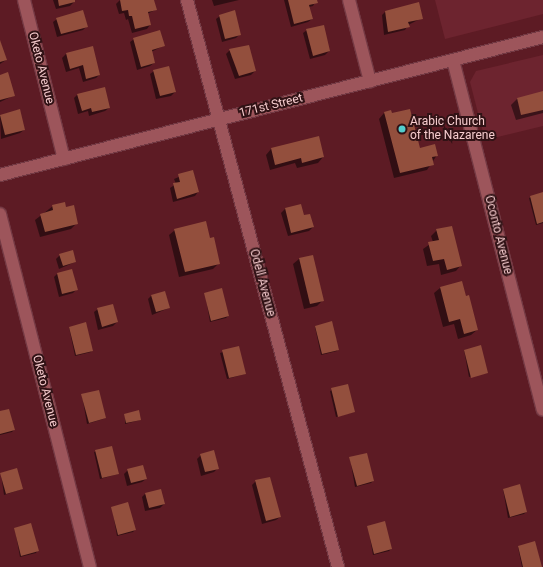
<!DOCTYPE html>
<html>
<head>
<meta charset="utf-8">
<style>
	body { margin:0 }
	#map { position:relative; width:543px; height:567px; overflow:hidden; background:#5d1b24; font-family:Roboto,sans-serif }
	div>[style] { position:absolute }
	.built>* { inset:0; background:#6d242f }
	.shadow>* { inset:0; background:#0007 }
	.building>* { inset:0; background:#934f3d }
	.roads { filter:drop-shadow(1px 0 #733943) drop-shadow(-1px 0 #733943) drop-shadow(0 1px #733943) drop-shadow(0 -1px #733943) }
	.minor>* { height:12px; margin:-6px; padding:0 6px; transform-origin:6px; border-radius:6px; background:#9d555b }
	.dots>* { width:11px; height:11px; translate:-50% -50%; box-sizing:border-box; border:2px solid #301215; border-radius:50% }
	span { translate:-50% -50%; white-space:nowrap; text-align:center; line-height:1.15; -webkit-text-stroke:4px #301215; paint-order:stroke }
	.street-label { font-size:12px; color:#f7cdcf }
	.poi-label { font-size:12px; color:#f7cdcf }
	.left { translate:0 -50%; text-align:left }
</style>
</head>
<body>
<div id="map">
	<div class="built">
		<i style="clip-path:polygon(435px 0,543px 0,543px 14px,445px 39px)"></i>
		<i style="clip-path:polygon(543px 55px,543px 126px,485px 140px,470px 82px,476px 71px)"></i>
	</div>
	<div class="shadow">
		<i style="clip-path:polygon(53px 0,74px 0,74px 2px,70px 6px,56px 9px)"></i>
		<i style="clip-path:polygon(120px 0,153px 0,155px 10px,147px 14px,150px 25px,147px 29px,132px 33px,128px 19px,126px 20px,124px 13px,119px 14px,116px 4px)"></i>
		<i style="clip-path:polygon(212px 0,239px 0,214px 6px)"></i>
		<i style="clip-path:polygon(284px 0,316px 0,313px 6px,309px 7px,312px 19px,308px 22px,291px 27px)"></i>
		<i style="clip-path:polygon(385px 12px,422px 18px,408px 25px,405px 30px,384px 35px,382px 15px)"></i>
		<i style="clip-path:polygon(220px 16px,240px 34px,236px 38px,222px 42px,216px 19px)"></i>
		<i style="clip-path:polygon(57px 19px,87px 26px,83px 30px,57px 37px,53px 22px)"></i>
		<i style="clip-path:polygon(307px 30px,329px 51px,325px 55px,310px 59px,303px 33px)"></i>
		<i style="clip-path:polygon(134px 39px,163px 46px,151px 52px,154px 63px,150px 66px,137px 70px,130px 42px)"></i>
		<i style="clip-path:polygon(0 41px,6px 60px,0 64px)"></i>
		<i style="clip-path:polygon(92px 47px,99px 75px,96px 78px,83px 82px,79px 68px,66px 72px,62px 58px,66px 54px)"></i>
		<i style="clip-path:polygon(230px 50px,255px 71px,251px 75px,235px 79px,226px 54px)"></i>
		<i style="clip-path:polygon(154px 71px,175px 92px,171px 96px,156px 99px,150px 74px)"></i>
		<i style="clip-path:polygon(0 76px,13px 96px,0 102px)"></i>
		<i style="clip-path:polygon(543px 92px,543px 113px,516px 120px,511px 105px,517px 99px)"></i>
		<i style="clip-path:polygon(78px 94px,109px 108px,105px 111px,89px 116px,88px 111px,78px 114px,74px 98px)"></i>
		<i style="clip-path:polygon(19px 111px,24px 130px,20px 133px,1px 139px,0 116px)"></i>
		<i style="clip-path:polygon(384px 113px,420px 149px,437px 155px,427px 170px,394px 178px,379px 119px)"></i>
		<i style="clip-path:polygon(271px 149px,323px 157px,318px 163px,297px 168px,295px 163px,270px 170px,266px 155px)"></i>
		<i style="clip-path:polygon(193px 171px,198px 192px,195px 196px,173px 202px,170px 188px,176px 184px,174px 179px)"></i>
		<i style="clip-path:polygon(543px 193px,543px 223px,536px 225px,529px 198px)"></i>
		<i style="clip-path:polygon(300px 205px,303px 217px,313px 227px,309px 231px,288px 236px,281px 213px,285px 209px)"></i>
		<i style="clip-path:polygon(53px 206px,66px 208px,77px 223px,71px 229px,40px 237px,35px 220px)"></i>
		<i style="clip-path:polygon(175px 230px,210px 239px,219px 263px,213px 269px,179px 277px,169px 235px)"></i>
		<i style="clip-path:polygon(437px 230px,461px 265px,456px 271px,441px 275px,439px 264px,427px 266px,423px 249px,433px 242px,431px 236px)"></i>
		<i style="clip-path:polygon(60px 255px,75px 262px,59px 269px,56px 259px)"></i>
		<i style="clip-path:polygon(312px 256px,323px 300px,317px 306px,304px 309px,293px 264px,299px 259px)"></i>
		<i style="clip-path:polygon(57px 274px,77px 289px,73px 293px,59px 297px,54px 277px)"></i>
		<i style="clip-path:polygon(440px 288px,466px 297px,477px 330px,471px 335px,458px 339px,454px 324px,443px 327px,434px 293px)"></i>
		<i style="clip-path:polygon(205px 293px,228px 316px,226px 318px,210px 322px)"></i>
		<i style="clip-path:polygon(152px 295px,169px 308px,152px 315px,148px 299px)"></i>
		<i style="clip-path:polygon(98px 309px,117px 322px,113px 326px,98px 330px,94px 312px)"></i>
		<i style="clip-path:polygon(69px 327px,92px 350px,91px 352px,75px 356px)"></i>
		<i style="clip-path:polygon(315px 327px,338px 349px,337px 351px,321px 355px)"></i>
		<i style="clip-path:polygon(238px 347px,245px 374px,227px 379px,220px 353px)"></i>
		<i style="clip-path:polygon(464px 350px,487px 373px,469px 377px)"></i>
		<i style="clip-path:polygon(347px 385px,354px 412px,336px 417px,330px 391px)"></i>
		<i style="clip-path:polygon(82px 395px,105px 418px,103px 419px,87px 424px)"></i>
		<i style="clip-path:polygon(0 412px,14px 430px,12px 432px,0 435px)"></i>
		<i style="clip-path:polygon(125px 414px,140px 420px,125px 424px)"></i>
		<i style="clip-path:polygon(111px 447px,118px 474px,100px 479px,94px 452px)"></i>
		<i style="clip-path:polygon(201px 455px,217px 469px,214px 472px,201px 476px,197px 459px)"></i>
		<i style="clip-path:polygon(350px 458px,373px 481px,371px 483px,355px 487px)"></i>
		<i style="clip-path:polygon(128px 470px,146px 479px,142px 482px,127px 486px,124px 474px)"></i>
		<i style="clip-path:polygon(1px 474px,22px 489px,4px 495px)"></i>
		<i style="clip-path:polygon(256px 481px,280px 517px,276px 520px,262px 524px,252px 485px)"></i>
		<i style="clip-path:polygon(503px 489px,526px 512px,524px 514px,508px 518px)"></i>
		<i style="clip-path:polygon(145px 494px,164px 504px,160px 508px,145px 511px,142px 497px)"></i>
		<i style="clip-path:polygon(112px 507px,135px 530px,133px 532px,117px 536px)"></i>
		<i style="clip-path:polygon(368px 526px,391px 549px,389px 551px,373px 555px)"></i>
		<i style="clip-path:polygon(15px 529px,37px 551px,36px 553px,20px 557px)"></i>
		<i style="clip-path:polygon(518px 547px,541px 567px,522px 567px)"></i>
	</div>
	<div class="building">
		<i style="clip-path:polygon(58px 0,75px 0,75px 2px,59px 6px)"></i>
		<i style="clip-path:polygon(120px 0,154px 0,157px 10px,148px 12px,151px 25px,135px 29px,132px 16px,129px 16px,128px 10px,122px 11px)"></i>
		<i style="clip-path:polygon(288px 0,317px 0,318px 3px,309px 5px,313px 19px,294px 24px)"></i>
		<i style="clip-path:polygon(419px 2px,423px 19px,408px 22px,410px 27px,388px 32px,385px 11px)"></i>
		<i style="clip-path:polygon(83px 10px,88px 27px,61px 34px,56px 18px)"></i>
		<i style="clip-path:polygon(235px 10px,241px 35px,225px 39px,219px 15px)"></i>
		<i style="clip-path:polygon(324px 25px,330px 51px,313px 56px,306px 29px)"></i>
		<i style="clip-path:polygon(160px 30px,165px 46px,152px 50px,155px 63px,141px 67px,133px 38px)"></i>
		<i style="clip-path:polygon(0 40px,7px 60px,0 62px)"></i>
		<i style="clip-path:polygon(249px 45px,256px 71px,239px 76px,229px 49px)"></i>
		<i style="clip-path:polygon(93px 46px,100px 75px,86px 79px,83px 65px,70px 69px,66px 53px)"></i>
		<i style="clip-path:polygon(169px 66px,176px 92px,160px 96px,153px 70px)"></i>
		<i style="clip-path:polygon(8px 72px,15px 96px,0 100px,0 75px)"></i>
		<i style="clip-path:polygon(105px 87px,110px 108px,92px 112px,91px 108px,82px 111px,77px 94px)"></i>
		<i style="clip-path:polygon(543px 91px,543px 110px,521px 115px,517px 98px)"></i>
		<i style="clip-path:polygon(20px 109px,25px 130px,5px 135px,0 115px)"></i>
		<i style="clip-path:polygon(410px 109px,420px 148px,435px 144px,438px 156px,432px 157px,434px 165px,400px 173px,384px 112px,391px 110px,392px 113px)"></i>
		<i style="clip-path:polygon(319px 136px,324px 157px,302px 163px,301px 158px,275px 165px,271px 148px)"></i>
		<i style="clip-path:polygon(193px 170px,199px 192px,177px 199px,173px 183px,180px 182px,178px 174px)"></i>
		<i style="clip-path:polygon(543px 192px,543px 222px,537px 224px,530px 196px)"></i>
		<i style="clip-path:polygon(65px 202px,66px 207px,74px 205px,78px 224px,45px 232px,40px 214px,53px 210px,52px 205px)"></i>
		<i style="clip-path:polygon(301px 204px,304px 215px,310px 214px,314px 227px,291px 233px,285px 208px)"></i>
		<i style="clip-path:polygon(206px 221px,210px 238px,214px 237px,220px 264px,185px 272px,174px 229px)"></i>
		<i style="clip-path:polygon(452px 226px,462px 266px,447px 270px,444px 259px,433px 261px,428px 242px,439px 240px,436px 229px)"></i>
		<i style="clip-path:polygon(73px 250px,76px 262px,63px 266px,59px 254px)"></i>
		<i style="clip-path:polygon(313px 255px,324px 301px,310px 304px,299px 258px)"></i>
		<i style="clip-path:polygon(72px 269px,78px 290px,62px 294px,57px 273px)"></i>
		<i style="clip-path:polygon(462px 281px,466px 296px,469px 295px,478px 330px,464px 334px,460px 319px,449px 322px,440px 287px)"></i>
		<i style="clip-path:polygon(222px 288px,229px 316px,211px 321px,204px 293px)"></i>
		<i style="clip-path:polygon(165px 291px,170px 308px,156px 312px,151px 295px)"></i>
		<i style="clip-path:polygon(113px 304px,118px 322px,102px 327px,97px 308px)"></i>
		<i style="clip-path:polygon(332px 321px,339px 350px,322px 354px,315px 326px)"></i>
		<i style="clip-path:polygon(86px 322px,93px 351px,76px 355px,69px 327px)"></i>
		<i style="clip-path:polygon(481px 345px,488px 373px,471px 378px,464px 350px)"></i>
		<i style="clip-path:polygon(239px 346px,246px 374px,229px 378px,222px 350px)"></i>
		<i style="clip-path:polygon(348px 384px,355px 412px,338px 417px,331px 388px)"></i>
		<i style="clip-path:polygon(99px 390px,106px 418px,89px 423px,81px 394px)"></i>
		<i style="clip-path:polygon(9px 409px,15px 430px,0 434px,0 411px)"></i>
		<i style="clip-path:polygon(139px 410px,141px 420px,126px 423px,124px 414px)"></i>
		<i style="clip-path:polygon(112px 446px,119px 474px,102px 478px,95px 450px)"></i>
		<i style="clip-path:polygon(214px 450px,219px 469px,205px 472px,200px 454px)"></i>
		<i style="clip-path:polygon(367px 453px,374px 481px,357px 486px,349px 457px)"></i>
		<i style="clip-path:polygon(143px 465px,147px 479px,131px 483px,127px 469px)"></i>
		<i style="clip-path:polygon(17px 468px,23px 489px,6px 494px,0 473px)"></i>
		<i style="clip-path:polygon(270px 477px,281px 517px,266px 521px,255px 480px)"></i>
		<i style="clip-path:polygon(520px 484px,527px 512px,510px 517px,503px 489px)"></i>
		<i style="clip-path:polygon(161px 489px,165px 504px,149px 508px,145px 493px)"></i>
		<i style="clip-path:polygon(128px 502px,136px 530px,118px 535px,111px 507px)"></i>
		<i style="clip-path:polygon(385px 521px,392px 549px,374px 554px,367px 526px)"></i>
		<i style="clip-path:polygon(31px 523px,39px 551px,21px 556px,14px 528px)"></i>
		<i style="clip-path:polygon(535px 541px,542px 567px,523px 567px,518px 546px)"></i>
	</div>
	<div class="roads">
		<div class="minor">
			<i style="left:24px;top:0;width:164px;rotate:75.9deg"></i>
			<i style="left:187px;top:0;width:587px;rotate:75.09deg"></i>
			<i style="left:349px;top:0;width:84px;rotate:75.5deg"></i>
			<i style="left:453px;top:60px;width:361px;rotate:75.6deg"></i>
			<i style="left:0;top:175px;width:560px;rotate:-14.26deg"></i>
			<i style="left:0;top:214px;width:364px;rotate:75.7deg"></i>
		</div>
	</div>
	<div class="dots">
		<i style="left:402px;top:129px;background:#52cdcd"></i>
	</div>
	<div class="street-label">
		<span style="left:41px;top:68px;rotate:76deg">Oketo Avenue</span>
		<span style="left:271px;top:106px;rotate:-14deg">171st Street</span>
		<span style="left:498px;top:235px;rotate:76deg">Oconto Avenue</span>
		<span style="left:262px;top:283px;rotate:75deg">Odell Avenue</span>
		<span style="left:45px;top:391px;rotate:76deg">Oketo Avenue</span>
	</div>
	<div class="poi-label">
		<span class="left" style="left:410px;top:129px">Arabic Church<br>of the Nazarene</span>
	</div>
</div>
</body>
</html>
